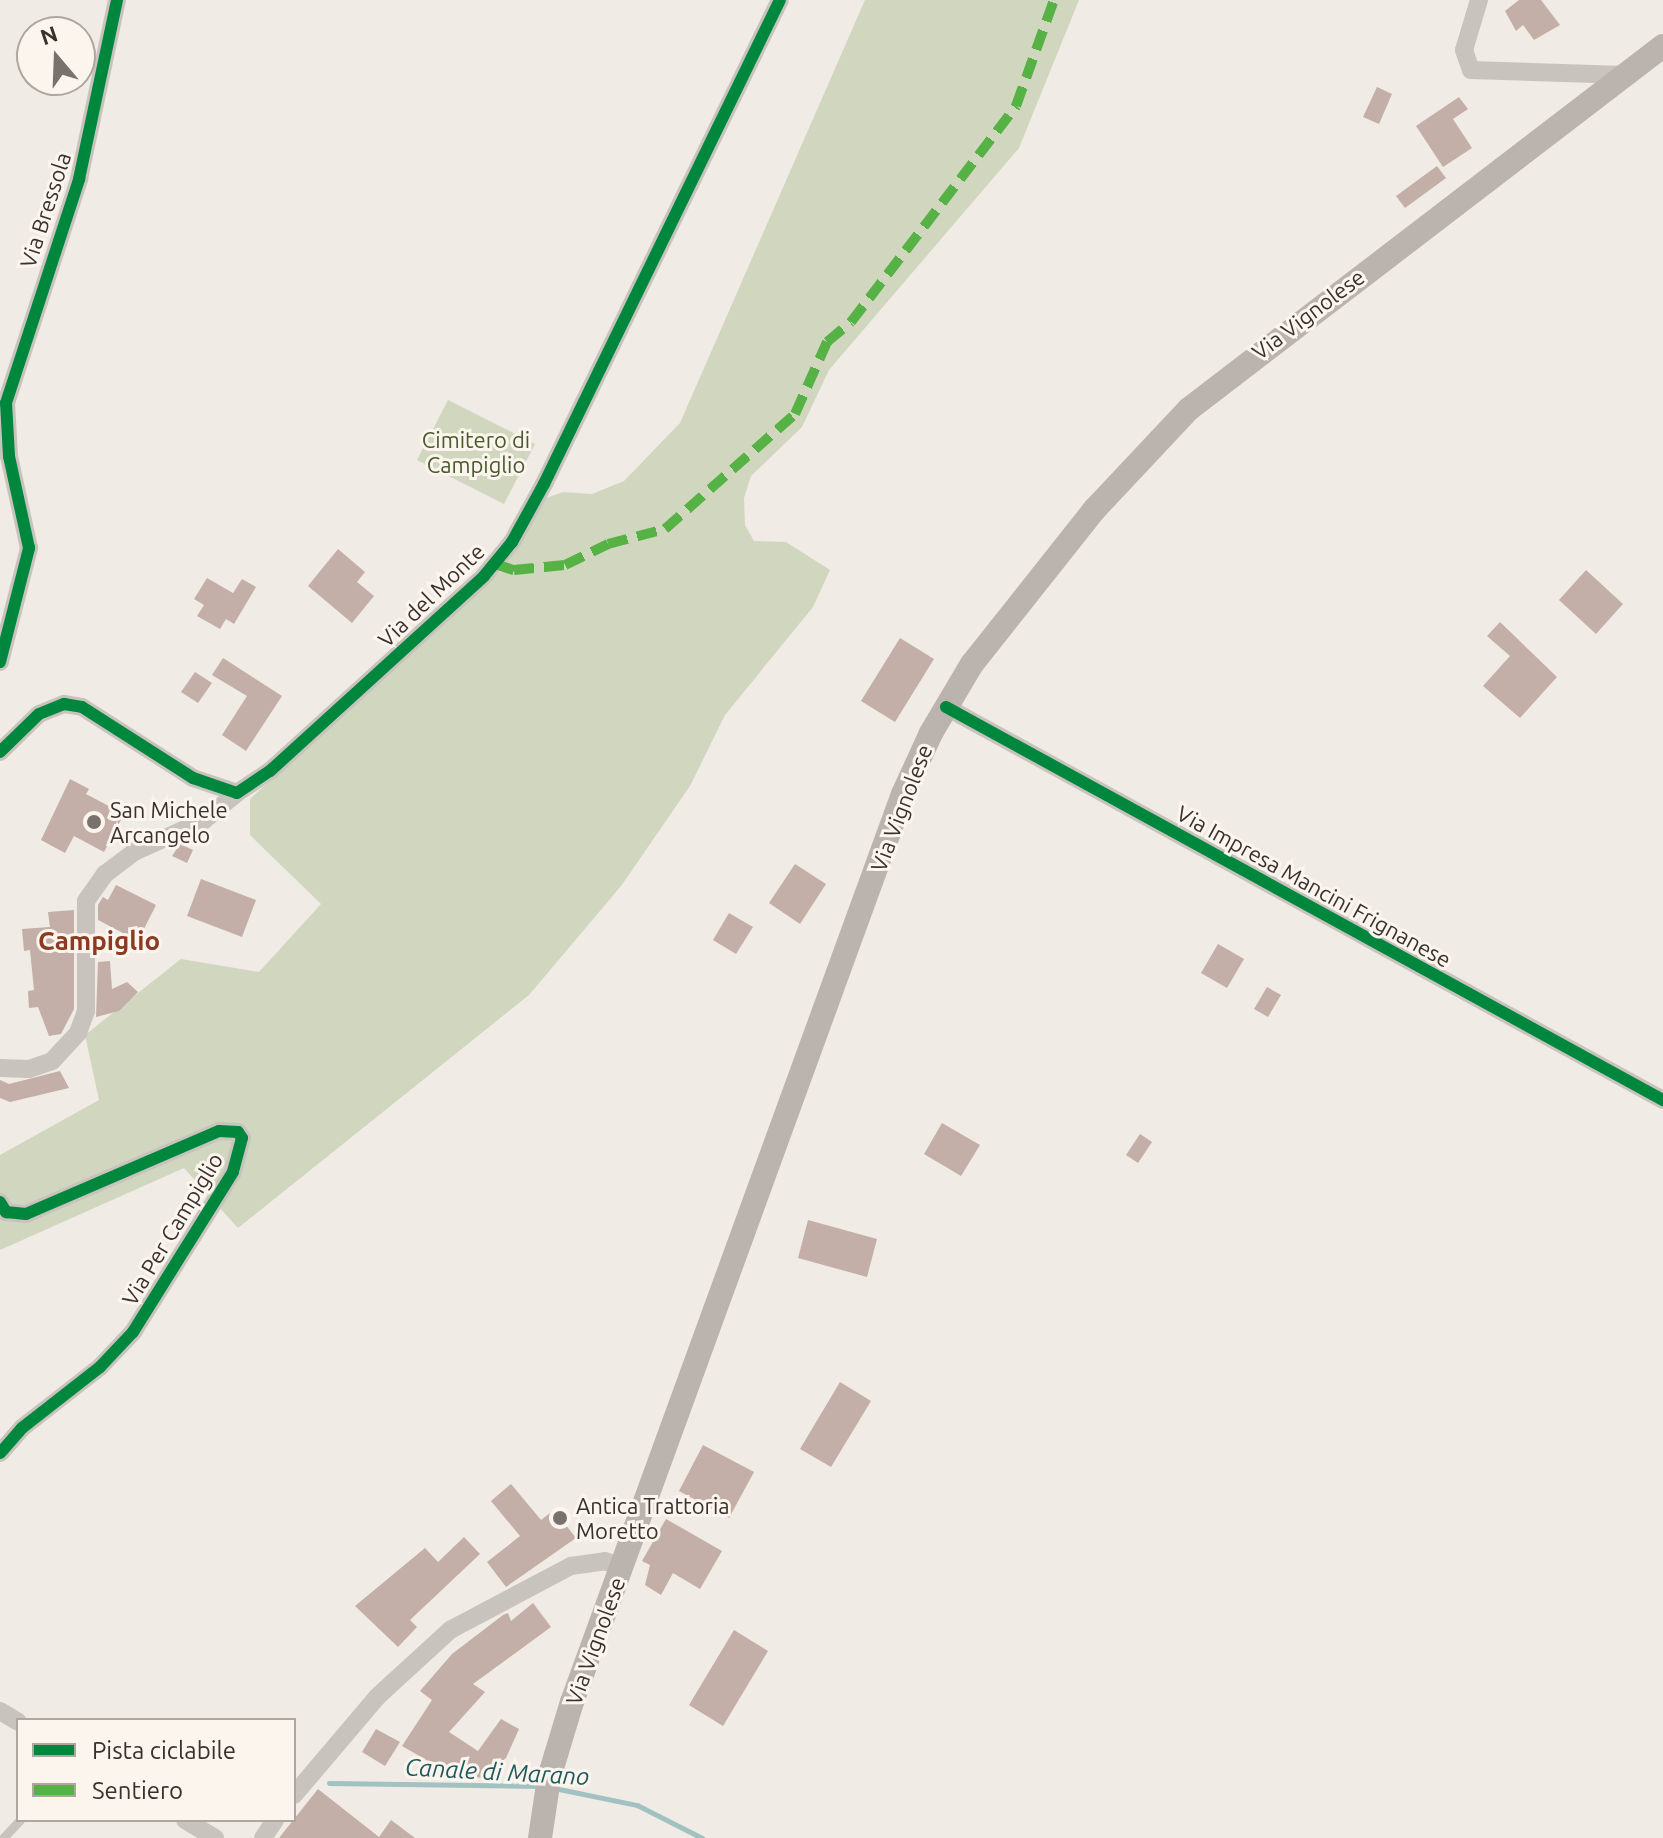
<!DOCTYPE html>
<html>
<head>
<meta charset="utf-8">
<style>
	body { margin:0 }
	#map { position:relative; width:1663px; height:1838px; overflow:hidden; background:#f0ebe5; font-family:Ubuntu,sans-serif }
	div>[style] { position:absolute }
	.green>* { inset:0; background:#d1d6bf }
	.stream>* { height:5px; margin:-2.5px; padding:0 2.5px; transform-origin:2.5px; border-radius:2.5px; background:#a1c2c1 }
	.building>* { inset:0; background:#c3afa7 }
	.service>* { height:9px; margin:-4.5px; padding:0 4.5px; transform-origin:4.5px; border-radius:4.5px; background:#c9c3be }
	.minor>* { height:18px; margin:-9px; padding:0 9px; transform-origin:9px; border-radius:9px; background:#c9c3be }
	.secondary>* { height:24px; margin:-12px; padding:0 12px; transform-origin:12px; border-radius:12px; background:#bab3ae }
	.quiet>* { height:10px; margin-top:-5px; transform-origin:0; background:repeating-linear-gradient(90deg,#57b246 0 20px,transparent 0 30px) }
	.cycleway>* { height:12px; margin:-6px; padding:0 6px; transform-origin:6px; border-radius:6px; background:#00873e }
	.dots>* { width:22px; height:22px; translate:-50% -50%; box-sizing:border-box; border:4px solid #fbf5ee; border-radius:50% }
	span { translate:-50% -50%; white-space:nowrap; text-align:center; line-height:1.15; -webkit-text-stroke:6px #fbf5ee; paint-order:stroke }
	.street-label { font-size:22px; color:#3b302b }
	.park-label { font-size:22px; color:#4a5a2e }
	.poi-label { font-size:22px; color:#3b302b }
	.left { translate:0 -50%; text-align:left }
	.water-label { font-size:24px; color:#1f5a5e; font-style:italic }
	.quarter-label { font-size:26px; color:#8c3b22; font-weight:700 }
	.legend { position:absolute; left:16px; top:1718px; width:280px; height:104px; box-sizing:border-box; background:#fbf5ee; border:2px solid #aea6a0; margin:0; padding:10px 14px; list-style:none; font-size:24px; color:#3b302b }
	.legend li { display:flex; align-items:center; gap:16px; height:40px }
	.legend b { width:40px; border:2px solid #aea6a0 }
	.north { position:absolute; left:16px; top:16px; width:80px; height:80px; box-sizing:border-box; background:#fbf5ee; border:2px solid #aea6a0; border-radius:50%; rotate:341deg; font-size:22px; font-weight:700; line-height:32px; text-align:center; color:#3b302b }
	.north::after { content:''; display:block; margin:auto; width:28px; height:36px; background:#7a716c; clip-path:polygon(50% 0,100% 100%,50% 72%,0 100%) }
</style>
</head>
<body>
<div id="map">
	<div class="green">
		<i style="clip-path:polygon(865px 0,1079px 0,1019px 148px,829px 370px,802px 427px,751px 476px,744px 498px,745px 525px,754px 541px,786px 542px,830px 570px,813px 607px,725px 715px,690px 786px,621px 886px,529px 995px,238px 1228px,184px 1168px,0 1250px,0 1155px,99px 1100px,85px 1035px,181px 959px,259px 972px,321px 904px,250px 835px,250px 799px,504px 568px,546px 498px,563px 492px,592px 494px,624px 481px,680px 423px)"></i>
		<i style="clip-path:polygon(448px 400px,535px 444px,504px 504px,417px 460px)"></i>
	</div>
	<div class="stream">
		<i style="left:329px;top:1783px;width:211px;rotate:0.8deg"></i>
		<i style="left:554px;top:1788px;width:85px;rotate:11.6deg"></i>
		<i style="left:637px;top:1805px;width:73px;rotate:26.9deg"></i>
	</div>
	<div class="building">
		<i style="clip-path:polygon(1519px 0,1541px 0,1560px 25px,1534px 40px,1523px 25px,1516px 31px,1505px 11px)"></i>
		<i style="clip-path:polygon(1377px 87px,1392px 94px,1379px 124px,1363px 117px)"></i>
		<i style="clip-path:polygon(1459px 97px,1468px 109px,1453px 119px,1472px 148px,1443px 167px,1416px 126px)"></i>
		<i style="clip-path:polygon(1437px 166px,1446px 178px,1405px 208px,1396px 196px)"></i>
		<i style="clip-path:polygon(338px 549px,365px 572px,357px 582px,374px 596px,352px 623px,308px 586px)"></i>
		<i style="clip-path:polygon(1586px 570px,1623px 604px,1596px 634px,1559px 600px)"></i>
		<i style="clip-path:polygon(207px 578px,233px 593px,242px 579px,256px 587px,234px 624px,226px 619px,220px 629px,197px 616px,204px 605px,194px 599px)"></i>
		<i style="clip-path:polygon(1500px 622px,1557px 677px,1520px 718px,1483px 686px,1510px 656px,1487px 636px)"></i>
		<i style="clip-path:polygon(900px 638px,934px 659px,895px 722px,861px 701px)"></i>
		<i style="clip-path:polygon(223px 658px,282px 696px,246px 751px,222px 735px,247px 696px,212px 675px)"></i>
		<i style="clip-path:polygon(195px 672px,212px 683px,198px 703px,181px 692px)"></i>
		<i style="clip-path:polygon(70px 779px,89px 789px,86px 794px,124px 814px,104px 852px,74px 836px,65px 853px,41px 840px)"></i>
		<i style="clip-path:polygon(180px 844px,193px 850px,187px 863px,172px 856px)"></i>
		<i style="clip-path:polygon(795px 864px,826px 884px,800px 924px,769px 903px)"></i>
		<i style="clip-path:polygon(201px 879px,256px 900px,242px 937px,187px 916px)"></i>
		<i style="clip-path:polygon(116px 885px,156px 905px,138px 941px,98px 920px,98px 905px,103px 897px,108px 900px)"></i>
		<i style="clip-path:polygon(74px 910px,74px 1009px,61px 1034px,49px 1036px,38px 1007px,29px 1008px,28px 991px,34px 990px,30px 950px,24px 951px,22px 929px,50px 927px,48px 912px)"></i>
		<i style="clip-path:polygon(729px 913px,753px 927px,736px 954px,713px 940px)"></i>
		<i style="clip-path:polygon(1218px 944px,1244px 959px,1227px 988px,1201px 973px)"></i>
		<i style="clip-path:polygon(110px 961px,112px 989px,127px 982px,138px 992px,119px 1011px,96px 1017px,98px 962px)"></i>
		<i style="clip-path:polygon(1267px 987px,1281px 995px,1268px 1017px,1254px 1009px)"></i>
		<i style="clip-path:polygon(60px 1071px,69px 1088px,10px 1102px,0 1098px,0 1080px,9px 1084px)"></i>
		<i style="clip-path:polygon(942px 1123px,980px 1145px,961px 1176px,924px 1154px)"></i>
		<i style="clip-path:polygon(1140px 1134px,1152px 1142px,1138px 1163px,1126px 1155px)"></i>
		<i style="clip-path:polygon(808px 1220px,877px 1239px,867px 1277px,798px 1258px)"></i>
		<i style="clip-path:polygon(840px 1382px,871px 1401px,831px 1467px,800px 1449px)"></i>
		<i style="clip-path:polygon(703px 1445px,754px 1472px,729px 1518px,679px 1491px)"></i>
		<i style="clip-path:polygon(511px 1484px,541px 1520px,554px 1510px,576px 1538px,506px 1587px,487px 1562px,520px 1536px,491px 1501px)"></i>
		<i style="clip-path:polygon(666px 1519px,722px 1551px,700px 1589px,673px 1573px,661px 1595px,645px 1585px,650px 1565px,642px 1561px)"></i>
		<i style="clip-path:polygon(464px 1537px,480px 1554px,410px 1620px,417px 1627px,398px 1647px,355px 1606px,425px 1548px,438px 1562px)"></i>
		<i style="clip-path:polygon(533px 1603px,551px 1627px,473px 1684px,485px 1692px,449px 1732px,478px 1751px,501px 1719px,519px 1729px,506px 1758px,481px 1778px,442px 1769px,402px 1746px,432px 1700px,420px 1691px,452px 1654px,503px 1615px,508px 1613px,511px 1621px)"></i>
		<i style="clip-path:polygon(734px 1630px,768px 1651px,723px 1726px,689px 1705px)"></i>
		<i style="clip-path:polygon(376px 1729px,400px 1742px,385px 1766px,362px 1752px)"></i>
		<i style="clip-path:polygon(318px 1789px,379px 1837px,391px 1820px,415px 1838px,279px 1838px)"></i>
	</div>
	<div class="service">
		<i style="left:3px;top:1838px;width:25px;rotate:-47deg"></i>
	</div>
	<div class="minor">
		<i style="left:1479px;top:0;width:52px;rotate:106.7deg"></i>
		<i style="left:1464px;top:50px;width:21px;rotate:71deg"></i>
		<i style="left:1471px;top:70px;width:154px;rotate:1.9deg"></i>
		<i style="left:0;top:662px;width:118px;rotate:-75.7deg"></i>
		<i style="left:29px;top:548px;width:94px;rotate:-102.3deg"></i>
		<i style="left:9px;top:456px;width:53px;rotate:-93.2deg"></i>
		<i style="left:6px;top:403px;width:236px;rotate:-71.9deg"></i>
		<i style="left:79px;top:179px;width:183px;rotate:-78deg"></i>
		<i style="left:946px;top:707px;width:818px;rotate:28.73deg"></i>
		<i style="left:0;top:752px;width:54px;rotate:-44.3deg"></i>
		<i style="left:39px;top:714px;width:27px;rotate:-22deg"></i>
		<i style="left:64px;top:704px;width:18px;rotate:9deg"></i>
		<i style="left:82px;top:707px;width:132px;rotate:32.6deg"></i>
		<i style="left:193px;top:778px;width:46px;rotate:18.8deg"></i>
		<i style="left:237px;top:793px;width:40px;rotate:-34deg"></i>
		<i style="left:270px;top:771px;width:290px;rotate:-42.3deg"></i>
		<i style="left:484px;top:576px;width:44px;rotate:-50.5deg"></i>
		<i style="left:512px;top:542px;width:66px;rotate:-61.1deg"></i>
		<i style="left:544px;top:484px;width:538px;rotate:-64.01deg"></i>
		<i style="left:0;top:1068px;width:29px;rotate:2deg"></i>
		<i style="left:29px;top:1069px;width:24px;rotate:-19deg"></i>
		<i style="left:52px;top:1061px;width:38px;rotate:-47deg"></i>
		<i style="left:78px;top:1033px;width:23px;rotate:-70deg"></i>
		<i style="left:86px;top:1011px;width:110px;rotate:-90deg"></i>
		<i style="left:86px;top:901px;width:33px;rotate:-55deg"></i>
		<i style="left:105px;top:874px;width:36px;rotate:-37deg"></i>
		<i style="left:134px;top:852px;width:76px;rotate:-24.2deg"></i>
		<i style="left:203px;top:821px;width:44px;rotate:-39.5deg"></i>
		<i style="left:0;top:1202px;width:12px;rotate:59deg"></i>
		<i style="left:6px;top:1212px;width:20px;rotate:6deg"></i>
		<i style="left:26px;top:1214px;width:210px;rotate:-23.3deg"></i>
		<i style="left:219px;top:1131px;width:19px;rotate:3deg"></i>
		<i style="left:238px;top:1132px;width:7px;rotate:56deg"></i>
		<i style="left:242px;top:1138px;width:35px;rotate:105deg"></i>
		<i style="left:233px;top:1172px;width:189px;rotate:122deg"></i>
		<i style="left:133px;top:1332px;width:48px;rotate:133.3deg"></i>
		<i style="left:100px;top:1367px;width:99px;rotate:142deg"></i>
		<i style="left:22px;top:1428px;width:33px;rotate:131deg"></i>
		<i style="left:0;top:1711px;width:21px;rotate:31deg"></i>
		<i style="left:294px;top:1795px;width:128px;rotate:-49.7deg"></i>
		<i style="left:377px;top:1697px;width:99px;rotate:-42.5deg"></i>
		<i style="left:450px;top:1630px;width:137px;rotate:-27.9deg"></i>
		<i style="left:571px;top:1566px;width:34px;rotate:-8deg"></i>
		<i style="left:605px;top:1561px;width:17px;rotate:21deg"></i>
		<i style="left:185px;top:1820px;width:35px;rotate:31deg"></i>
		<i style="left:263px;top:1838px;width:22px;rotate:-56deg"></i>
	</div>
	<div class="secondary">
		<i style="left:540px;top:1838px;width:61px;rotate:-81.5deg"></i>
		<i style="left:549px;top:1778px;width:79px;rotate:-73.2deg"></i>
		<i style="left:572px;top:1702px;width:966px;rotate:-69.97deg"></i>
		<i style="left:903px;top:794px;width:67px;rotate:-65.3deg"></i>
		<i style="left:931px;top:733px;width:80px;rotate:-59.3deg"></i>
		<i style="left:972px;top:664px;width:198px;rotate:-51.6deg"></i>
		<i style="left:1095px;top:509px;width:137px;rotate:-46.8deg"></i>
		<i style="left:1189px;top:409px;width:597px;rotate:-37.45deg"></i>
	</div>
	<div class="quiet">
		<i style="left:495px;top:564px;width:20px;rotate:18deg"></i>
		<i style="left:514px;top:570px;width:51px;rotate:-5.6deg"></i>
		<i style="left:565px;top:565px;width:48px;rotate:-26deg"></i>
		<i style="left:608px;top:544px;width:59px;rotate:-14.7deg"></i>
		<i style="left:665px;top:529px;width:174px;rotate:-41.5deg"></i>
		<i style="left:795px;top:414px;width:79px;rotate:-66deg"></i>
		<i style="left:827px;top:342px;width:31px;rotate:-40deg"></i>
		<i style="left:851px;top:322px;width:272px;rotate:-52.6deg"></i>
		<i style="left:1016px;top:106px;width:113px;rotate:-70.3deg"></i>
	</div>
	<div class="cycleway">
		<i style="left:0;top:662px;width:118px;rotate:-75.7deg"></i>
		<i style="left:29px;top:548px;width:94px;rotate:-102.3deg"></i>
		<i style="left:9px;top:456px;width:53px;rotate:-93.2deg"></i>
		<i style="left:6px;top:403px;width:236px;rotate:-71.9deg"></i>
		<i style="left:79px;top:179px;width:183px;rotate:-78deg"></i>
		<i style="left:946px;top:707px;width:818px;rotate:28.73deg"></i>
		<i style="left:0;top:752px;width:54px;rotate:-44.3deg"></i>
		<i style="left:39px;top:714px;width:27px;rotate:-22deg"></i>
		<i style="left:64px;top:704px;width:18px;rotate:9deg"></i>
		<i style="left:82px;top:707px;width:132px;rotate:32.6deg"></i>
		<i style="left:193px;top:778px;width:46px;rotate:18.8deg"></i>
		<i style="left:237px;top:793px;width:40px;rotate:-34deg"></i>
		<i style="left:270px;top:771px;width:290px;rotate:-42.3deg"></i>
		<i style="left:484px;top:576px;width:44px;rotate:-50.5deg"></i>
		<i style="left:512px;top:542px;width:66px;rotate:-61.1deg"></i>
		<i style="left:544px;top:484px;width:538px;rotate:-64.01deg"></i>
		<i style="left:0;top:1202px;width:12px;rotate:59deg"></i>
		<i style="left:6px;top:1212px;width:20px;rotate:6deg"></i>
		<i style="left:26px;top:1214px;width:210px;rotate:-23.3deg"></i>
		<i style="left:219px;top:1131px;width:19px;rotate:3deg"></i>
		<i style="left:238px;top:1132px;width:7px;rotate:56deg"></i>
		<i style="left:242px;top:1138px;width:35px;rotate:105deg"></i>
		<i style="left:233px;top:1172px;width:189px;rotate:122deg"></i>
		<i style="left:133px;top:1332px;width:48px;rotate:133.3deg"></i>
		<i style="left:100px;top:1367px;width:99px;rotate:142deg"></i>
		<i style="left:22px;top:1428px;width:33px;rotate:131deg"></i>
	</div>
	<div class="dots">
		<i style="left:94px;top:822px;background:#7a716c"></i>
		<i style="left:560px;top:1518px;background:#7a716c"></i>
	</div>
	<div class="street-label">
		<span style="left:45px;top:210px;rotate:-72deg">Via Bressola</span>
		<span style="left:1308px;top:314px;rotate:-37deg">Via Vignolese</span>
		<span style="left:431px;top:595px;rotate:-44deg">Via del Monte</span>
		<span style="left:901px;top:808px;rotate:-69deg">Via Vignolese</span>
		<span style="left:1314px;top:886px;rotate:29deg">Via Impresa Mancini Frignanese</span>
		<span style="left:172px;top:1229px;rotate:-59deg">Via Per Campiglio</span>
		<span style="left:595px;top:1641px;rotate:-70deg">Via Vignolese</span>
	</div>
	<div class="park-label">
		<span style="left:476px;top:452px">Cimitero di<br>Campiglio</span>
	</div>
	<div class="poi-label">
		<span class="left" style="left:110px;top:822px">San Michele<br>Arcangelo</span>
		<span class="left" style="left:576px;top:1518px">Antica Trattoria<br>Moretto</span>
	</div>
	<div class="water-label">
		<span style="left:497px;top:1772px;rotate:3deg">Canale di Marano</span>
	</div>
	<div class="quarter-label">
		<span style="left:99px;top:941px">Campiglio</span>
	</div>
	<ul class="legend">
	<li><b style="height:10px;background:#00873e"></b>Pista ciclabile</li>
	<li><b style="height:10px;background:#57b246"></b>Sentiero</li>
	</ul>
	<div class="north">N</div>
</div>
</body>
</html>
